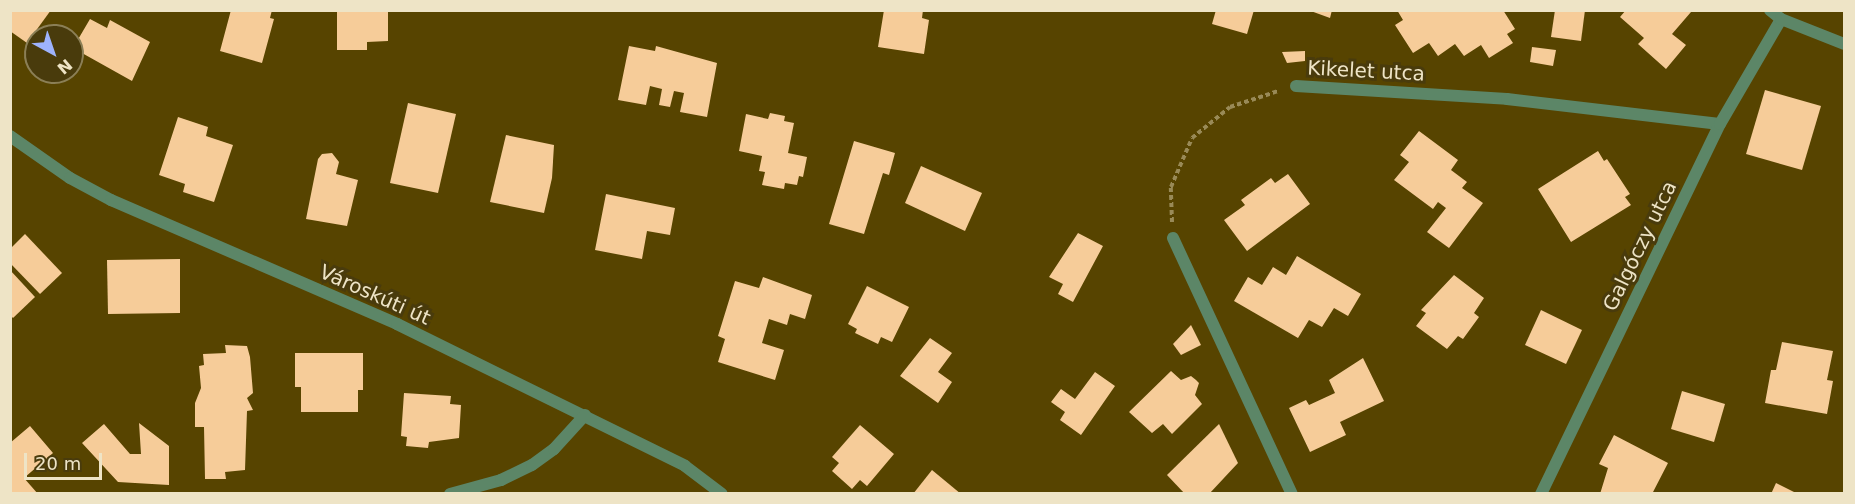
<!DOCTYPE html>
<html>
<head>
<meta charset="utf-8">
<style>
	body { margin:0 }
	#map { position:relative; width:1855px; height:504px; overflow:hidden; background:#574400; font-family:"DejaVu Sans",sans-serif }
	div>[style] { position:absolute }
	.building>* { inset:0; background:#f6cc99 }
	.path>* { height:4px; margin-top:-2px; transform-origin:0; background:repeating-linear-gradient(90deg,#998a57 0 4.5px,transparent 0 7.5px) }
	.minor>* { height:12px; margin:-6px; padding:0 6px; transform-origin:6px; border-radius:6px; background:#5c8667 }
	.tertiary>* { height:12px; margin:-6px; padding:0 6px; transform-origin:6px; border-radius:6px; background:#5c8667 }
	span { translate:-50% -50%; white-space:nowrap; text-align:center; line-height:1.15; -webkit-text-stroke:6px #493b0c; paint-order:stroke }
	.street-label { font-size:20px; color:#eee4c6 }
	.frame { position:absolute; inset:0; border:12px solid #eee4c6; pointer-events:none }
	.north { position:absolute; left:24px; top:24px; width:60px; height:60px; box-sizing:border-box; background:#493b0c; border:2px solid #8b7f56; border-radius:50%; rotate:140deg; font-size:16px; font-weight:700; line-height:24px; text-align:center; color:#eee4c6 }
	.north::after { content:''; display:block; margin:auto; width:21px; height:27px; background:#9eb3fd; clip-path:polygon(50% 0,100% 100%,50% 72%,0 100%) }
	.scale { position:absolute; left:24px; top:453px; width:78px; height:27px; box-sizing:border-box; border:3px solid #eee4c6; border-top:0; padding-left:8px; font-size:18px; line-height:21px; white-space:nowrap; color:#eee4c6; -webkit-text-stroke:4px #493b0c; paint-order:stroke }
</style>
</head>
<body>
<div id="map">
	<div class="building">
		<i style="clip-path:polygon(10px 10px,51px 10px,27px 43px,10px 31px)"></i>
		<i style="clip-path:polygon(231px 10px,272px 10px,270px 18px,274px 19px,262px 63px,220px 51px)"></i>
		<i style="clip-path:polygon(337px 10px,388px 10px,388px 41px,367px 42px,367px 50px,337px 50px)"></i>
		<i style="clip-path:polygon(884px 10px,923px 10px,922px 18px,929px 20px,924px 54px,878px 47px)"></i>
		<i style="clip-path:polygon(1216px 10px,1254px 10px,1247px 34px,1212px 24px)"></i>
		<i style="clip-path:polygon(1308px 10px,1332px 10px,1330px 18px)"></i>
		<i style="clip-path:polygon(1397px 10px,1503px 10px,1515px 29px,1507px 34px,1513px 43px,1489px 58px,1481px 45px,1464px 56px,1455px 44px,1438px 56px,1429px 43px,1413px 53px,1395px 25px,1403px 20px)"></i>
		<i style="clip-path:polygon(1555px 10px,1585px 10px,1581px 41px,1551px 37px)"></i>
		<i style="clip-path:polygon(1626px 10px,1691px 12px,1672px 34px,1686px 45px,1666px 69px,1638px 44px,1644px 38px,1620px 17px)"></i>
		<i style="clip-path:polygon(90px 19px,107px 28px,110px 20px,150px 42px,132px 81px,73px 48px)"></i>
		<i style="clip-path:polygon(629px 46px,655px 51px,656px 46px,717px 63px,707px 117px,680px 112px,684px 93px,674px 91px,670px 107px,659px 105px,662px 89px,650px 86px,646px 105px,618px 100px)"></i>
		<i style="clip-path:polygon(1532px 47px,1556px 50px,1553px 66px,1530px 62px)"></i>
		<i style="clip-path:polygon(1305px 51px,1305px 61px,1287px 63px,1282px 52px)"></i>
		<i style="clip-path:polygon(1765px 90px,1821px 106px,1802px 170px,1746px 154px)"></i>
		<i style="clip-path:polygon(408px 103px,456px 114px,438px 193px,390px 183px)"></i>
		<i style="clip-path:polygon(770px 113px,785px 116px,784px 121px,794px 123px,788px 153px,807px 157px,803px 177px,799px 176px,797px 185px,785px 183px,784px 189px,762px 185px,765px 172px,759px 171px,762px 156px,739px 151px,746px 114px,768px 119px)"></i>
		<i style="clip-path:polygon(178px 117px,208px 127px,206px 136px,233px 145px,214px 202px,183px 192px,185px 184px,159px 175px)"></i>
		<i style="clip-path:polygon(1419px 131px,1458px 160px,1451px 170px,1467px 182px,1462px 188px,1483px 203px,1449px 248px,1427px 232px,1446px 208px,1438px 202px,1433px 209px,1394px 180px,1409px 162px,1400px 155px)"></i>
		<i style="clip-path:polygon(506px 135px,554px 145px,552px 178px,544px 213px,490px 202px)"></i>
		<i style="clip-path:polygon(854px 141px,895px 153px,889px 175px,883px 173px,864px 234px,829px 224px)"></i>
		<i style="clip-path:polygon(1598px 151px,1604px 161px,1607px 159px,1630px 194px,1625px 197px,1631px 205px,1571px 242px,1538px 189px)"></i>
		<i style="clip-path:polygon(332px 153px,339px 162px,336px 174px,358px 180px,347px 226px,306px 219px,318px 159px,322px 154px)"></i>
		<i style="clip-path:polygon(921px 166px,982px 193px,965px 231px,905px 203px)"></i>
		<i style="clip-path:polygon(1288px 174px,1310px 204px,1247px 251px,1224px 220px,1245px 205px,1241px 200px,1271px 178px,1275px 183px)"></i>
		<i style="clip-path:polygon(606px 194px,675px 208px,670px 235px,647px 231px,642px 259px,595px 250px)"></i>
		<i style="clip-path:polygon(1078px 233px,1103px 246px,1073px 302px,1058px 294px,1063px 284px,1049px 277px)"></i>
		<i style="clip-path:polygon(25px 234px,62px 273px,40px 294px,10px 263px,10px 249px)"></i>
		<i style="clip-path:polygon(1297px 256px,1361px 294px,1348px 316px,1334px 308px,1322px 327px,1309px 320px,1298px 338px,1234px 301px,1248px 277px,1262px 285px,1273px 267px,1286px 275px)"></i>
		<i style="clip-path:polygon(180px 259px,180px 313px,108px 314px,107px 260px)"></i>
		<i style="clip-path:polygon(10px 270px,35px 297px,13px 318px,10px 315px)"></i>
		<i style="clip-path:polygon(1454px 275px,1484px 298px,1474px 313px,1479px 317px,1463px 339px,1458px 336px,1447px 349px,1416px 326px,1426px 313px,1421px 310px)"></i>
		<i style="clip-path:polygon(763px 277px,812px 295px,805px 319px,790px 314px,787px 325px,769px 319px,762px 343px,784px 350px,775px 380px,718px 362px,725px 339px,718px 336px,735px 281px,759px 288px)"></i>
		<i style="clip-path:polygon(867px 286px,909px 307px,892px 342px,881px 337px,878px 344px,855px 333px,857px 329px,848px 324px)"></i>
		<i style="clip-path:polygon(1541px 310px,1582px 330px,1566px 364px,1525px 345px)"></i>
		<i style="clip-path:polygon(1191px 325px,1201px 345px,1181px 355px,1173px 344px)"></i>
		<i style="clip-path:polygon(930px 338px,952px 353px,938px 372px,952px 382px,938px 403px,900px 376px)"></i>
		<i style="clip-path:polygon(1782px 342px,1833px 351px,1827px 380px,1833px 381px,1827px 414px,1765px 403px,1771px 370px,1776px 370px)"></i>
		<i style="clip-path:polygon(225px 345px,247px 346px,250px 357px,253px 393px,247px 398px,253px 410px,247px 411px,245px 470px,225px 472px,226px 479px,205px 479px,204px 427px,195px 427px,195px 403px,201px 388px,199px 366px,204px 365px,203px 354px,226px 353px)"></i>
		<i style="clip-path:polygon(295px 353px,363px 353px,363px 390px,358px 390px,358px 412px,301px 412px,301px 387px,295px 387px)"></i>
		<i style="clip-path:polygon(1363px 358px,1384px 401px,1340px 422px,1346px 435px,1310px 452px,1289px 408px,1306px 400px,1309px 405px,1335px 393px,1329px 380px)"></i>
		<i style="clip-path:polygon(1171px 371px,1181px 380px,1191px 376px,1196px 380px,1199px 383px,1195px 395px,1202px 404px,1172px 434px,1163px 424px,1152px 433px,1129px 412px)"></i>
		<i style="clip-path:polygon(1095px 372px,1115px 386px,1081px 435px,1060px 420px,1065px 412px,1051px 402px,1061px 389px,1075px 399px)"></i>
		<i style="clip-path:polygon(1682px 391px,1725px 404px,1714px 442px,1671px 429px)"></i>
		<i style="clip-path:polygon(404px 393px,451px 396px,450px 404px,461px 405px,459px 438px,429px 442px,428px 448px,406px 446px,407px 437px,401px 436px)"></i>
		<i style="clip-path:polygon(139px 423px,169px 446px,169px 485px,118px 482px,82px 443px,104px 424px,130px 454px,141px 454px)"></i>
		<i style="clip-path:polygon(1219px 424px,1238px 463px,1209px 494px,1185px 494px,1167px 475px)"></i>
		<i style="clip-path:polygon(860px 425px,894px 454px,867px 486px,860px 480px,852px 489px,832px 471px,839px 463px,832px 457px)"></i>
		<i style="clip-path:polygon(30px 426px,53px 453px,24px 478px,38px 494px,10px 494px,10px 443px)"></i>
		<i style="clip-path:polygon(1614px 435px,1668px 463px,1652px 494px,1600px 494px,1608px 468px,1599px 464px)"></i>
		<i style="clip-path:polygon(932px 470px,961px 494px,913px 494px)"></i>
		<i style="clip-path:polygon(1776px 483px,1798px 494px,1771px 494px)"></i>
	</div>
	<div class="path">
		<i style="left:1172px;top:222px;width:35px;rotate:-92deg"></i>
		<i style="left:1171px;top:187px;width:53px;rotate:-66.8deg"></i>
		<i style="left:1192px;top:138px;width:49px;rotate:-39.2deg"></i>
		<i style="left:1230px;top:107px;width:51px;rotate:-18.4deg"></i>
	</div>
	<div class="minor">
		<i style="left:1296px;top:86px;width:211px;rotate:3.5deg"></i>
		<i style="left:1507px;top:99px;width:214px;rotate:6.7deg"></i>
		<i style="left:10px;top:136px;width:73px;rotate:35deg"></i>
		<i style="left:70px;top:178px;width:47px;rotate:28.2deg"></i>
		<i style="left:111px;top:200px;width:312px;rotate:23.4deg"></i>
		<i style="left:397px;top:324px;width:321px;rotate:26.2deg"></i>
		<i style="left:685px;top:466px;width:46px;rotate:37.1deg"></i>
		<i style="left:1173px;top:238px;width:282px;rotate:65.1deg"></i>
		<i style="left:450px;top:494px;width:53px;rotate:-15.4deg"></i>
		<i style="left:501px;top:480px;width:34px;rotate:-26deg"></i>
		<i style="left:532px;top:465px;width:27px;rotate:-36deg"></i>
		<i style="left:554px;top:449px;width:46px;rotate:-47.6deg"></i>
		<i style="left:1541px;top:494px;width:411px;rotate:-64.2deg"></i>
		<i style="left:1720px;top:124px;width:121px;rotate:-59.8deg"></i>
	</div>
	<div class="tertiary">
		<i style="left:1770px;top:10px;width:14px;rotate:39deg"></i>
		<i style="left:1781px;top:19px;width:68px;rotate:21.6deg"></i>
	</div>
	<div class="street-label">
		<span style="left:1366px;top:71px;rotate:3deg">Kikelet utca</span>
		<span style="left:1640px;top:246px;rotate:-64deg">Galgóczy utca</span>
		<span style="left:375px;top:295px;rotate:24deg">Városkúti út</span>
	</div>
	<div class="frame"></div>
	<div class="north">N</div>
	<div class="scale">20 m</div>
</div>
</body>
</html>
